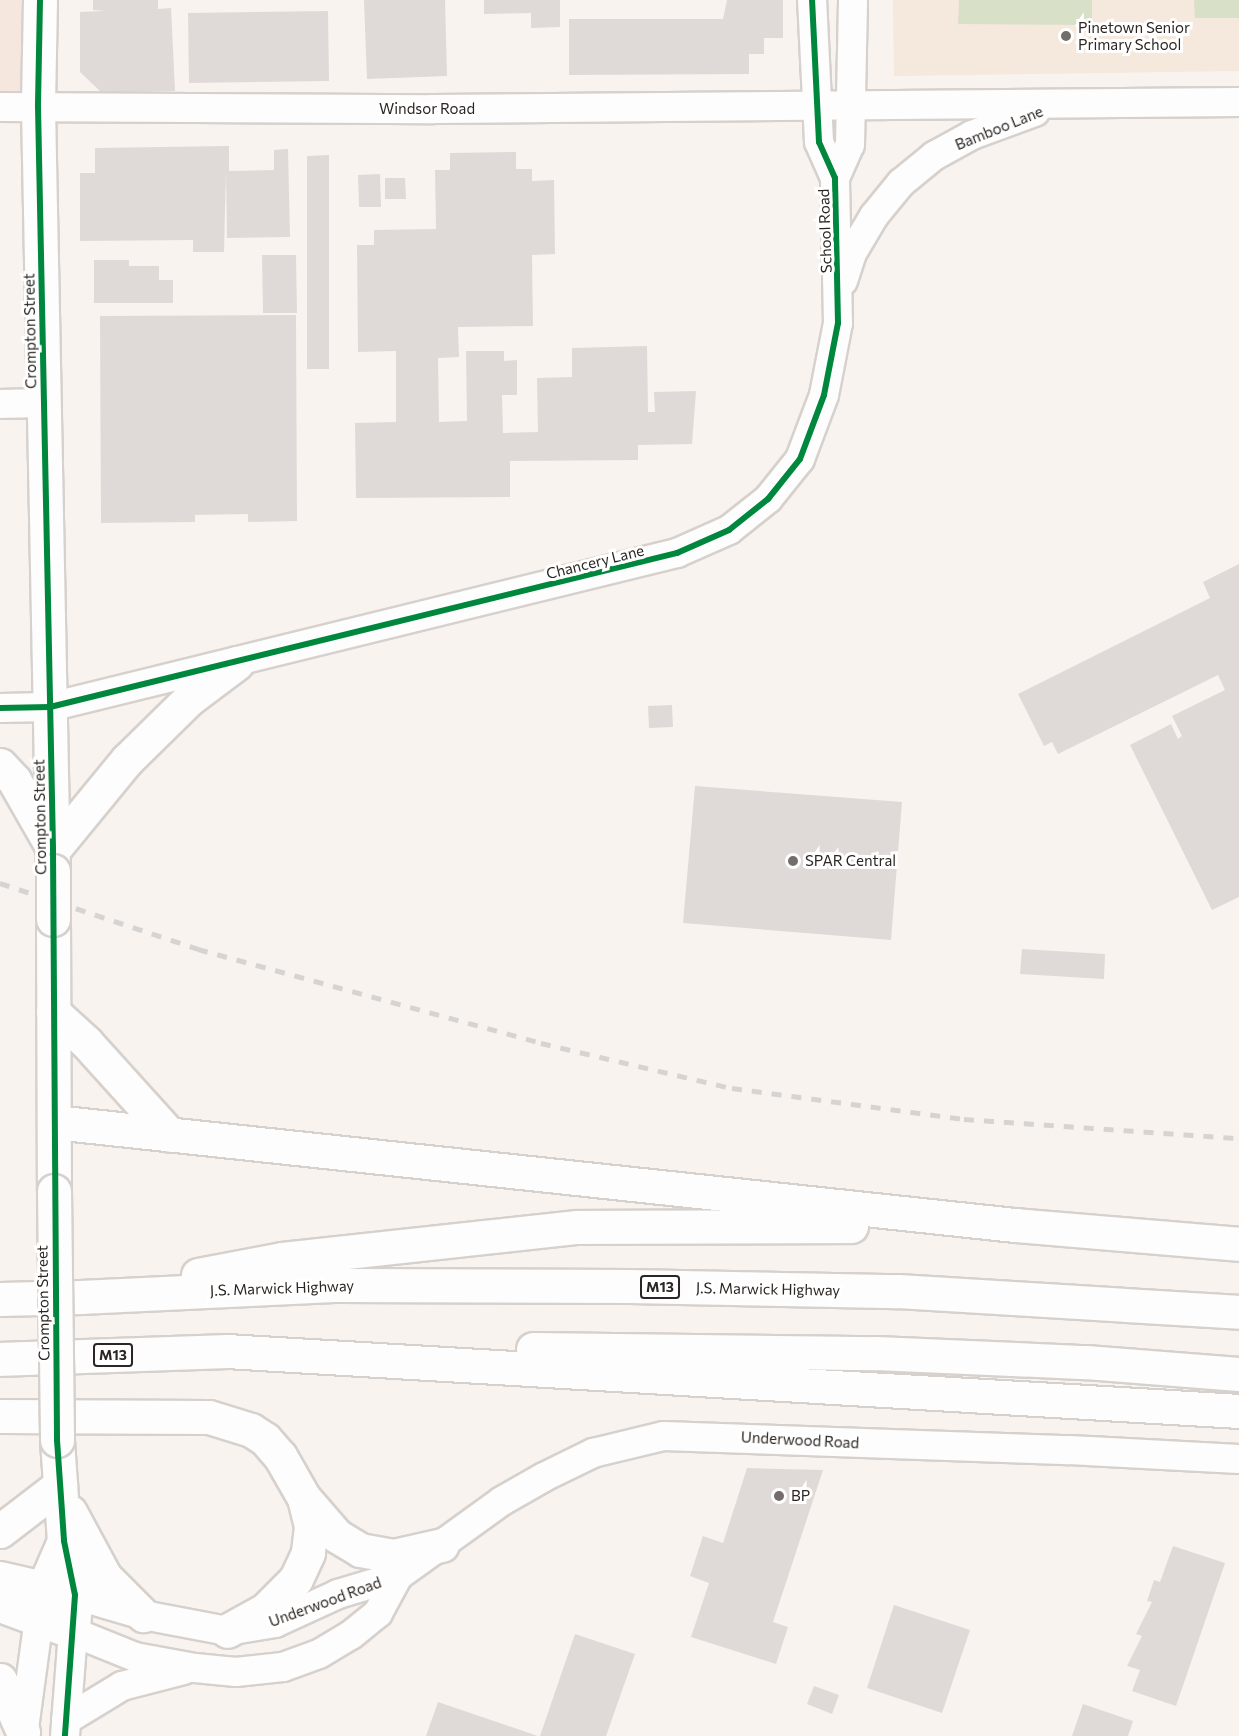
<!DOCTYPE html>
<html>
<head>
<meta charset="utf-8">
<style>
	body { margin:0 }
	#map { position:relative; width:1239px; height:1736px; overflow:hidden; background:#f9f3ef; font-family:Commissioner,sans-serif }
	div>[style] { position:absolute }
	.built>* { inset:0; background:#f5e7de }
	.industrial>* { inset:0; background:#f5e8dd }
	.green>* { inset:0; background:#d9e0c8 }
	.building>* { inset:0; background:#dfdad7 }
	.roads { filter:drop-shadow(2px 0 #d6d1cd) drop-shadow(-2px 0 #d6d1cd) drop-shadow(0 2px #d6d1cd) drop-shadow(0 -2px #d6d1cd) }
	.minor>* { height:28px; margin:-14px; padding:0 14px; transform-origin:14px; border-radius:14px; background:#fefdfd }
	.tertiary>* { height:33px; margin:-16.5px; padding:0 16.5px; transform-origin:16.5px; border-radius:16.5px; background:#fefdfd }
	.motorway>* { height:33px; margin:-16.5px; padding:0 16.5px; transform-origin:16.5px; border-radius:16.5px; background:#fefdfd }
	.rail>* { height:4.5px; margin-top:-2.25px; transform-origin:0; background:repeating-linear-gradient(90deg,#d5d4d3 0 10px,transparent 0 20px) }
	.bridges { filter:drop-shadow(2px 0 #d6d1cd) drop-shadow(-2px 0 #d6d1cd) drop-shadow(0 2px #d6d1cd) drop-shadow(0 -2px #d6d1cd) }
	.tertiary-bridge>* { height:33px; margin:-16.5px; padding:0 16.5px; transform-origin:16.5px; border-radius:16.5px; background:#fefdfd }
	.cycleway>* { height:6px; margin:-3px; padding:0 3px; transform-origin:3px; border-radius:3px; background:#00873e }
	.dots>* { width:16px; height:16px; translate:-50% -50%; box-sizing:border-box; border:3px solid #fff; border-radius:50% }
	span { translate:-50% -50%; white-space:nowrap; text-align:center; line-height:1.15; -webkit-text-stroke:6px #fff; paint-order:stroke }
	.shield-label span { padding:2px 4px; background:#fff; border:2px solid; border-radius:4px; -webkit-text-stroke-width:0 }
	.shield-label { font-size:14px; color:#2b2623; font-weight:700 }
	.poi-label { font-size:15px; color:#2b2623 }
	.left { translate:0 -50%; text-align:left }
	.street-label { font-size:15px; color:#2b2623 }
</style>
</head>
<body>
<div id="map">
	<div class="built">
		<i style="clip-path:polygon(0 0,39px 0,37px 106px,0 106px)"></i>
	</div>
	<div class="industrial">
		<i style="clip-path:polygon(893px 0,1239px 0,1239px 71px,894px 76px)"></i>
	</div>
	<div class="green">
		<i style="clip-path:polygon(959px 0,1092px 0,1092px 25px,958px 24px)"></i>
		<i style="clip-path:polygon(1194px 0,1239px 0,1239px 18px,1195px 18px)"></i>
	</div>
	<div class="building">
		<i style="clip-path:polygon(93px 0,158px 0,158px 9px,171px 8px,175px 91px,101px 92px,80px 72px,80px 12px,105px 11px,93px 10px)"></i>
		<i style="clip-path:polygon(364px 0,445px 0,447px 76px,367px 79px)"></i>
		<i style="clip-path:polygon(484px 0,560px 0,560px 27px,531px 28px,531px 13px,484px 14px)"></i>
		<i style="clip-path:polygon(727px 0,783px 0,783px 38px,764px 38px,764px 54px,749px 54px,749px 74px,569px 75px,569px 19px,723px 19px)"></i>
		<i style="clip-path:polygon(328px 11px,329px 81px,189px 83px,188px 13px)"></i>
		<i style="clip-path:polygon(229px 146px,229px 171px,274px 170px,274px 150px,288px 149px,290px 237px,227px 238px,226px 171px,224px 252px,193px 252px,193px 240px,80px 241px,80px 173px,95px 173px,95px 148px)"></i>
		<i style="clip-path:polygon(516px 152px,516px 169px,532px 169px,532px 181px,554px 180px,555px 254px,532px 255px,533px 326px,458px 327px,459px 357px,438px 358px,439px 422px,467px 421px,466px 351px,504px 351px,504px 361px,517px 360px,517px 395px,502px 395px,503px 433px,538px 432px,537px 378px,572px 377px,572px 348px,647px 346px,648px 412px,655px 412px,654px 392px,696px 391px,692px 444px,638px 445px,638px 460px,510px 461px,510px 497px,356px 498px,355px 423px,396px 422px,396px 351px,358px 352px,357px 245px,374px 245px,374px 230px,436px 229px,435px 170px,450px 170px,450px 153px)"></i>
		<i style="clip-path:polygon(329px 155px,329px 369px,307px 369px,307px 156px)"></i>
		<i style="clip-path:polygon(380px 174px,381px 207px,359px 207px,358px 175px)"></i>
		<i style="clip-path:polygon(385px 178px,405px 178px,406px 199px,385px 199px)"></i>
		<i style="clip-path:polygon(262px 255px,296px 255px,297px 313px,263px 313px)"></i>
		<i style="clip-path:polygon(94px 260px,129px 260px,129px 266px,159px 266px,159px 280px,173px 280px,173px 303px,94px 303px)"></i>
		<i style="clip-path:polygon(296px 315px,297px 521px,248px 522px,248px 514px,195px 515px,195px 522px,101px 523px,100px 316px)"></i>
		<i style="clip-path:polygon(1239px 564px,1239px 897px,1212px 910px,1130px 745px,1171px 724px,1178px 739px,1182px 736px,1172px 716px,1225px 690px,1218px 675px,1058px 754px,1052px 742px,1044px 746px,1018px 694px,1210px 598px,1203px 582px)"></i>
		<i style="clip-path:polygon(672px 705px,673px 727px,649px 728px,648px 706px)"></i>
		<i style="clip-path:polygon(695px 786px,902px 802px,891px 940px,683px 923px)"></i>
		<i style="clip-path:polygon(1022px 949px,1105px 954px,1104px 979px,1020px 974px)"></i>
		<i style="clip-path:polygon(747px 1468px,823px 1470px,773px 1622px,788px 1627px,776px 1664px,691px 1637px,709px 1583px,690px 1576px,703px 1536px,723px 1543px)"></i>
		<i style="clip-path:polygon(1173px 1546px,1225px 1563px,1176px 1706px,1132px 1691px,1140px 1670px,1127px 1666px,1142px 1636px,1136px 1634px,1152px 1602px,1147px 1601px,1154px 1580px,1160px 1582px)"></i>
		<i style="clip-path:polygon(894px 1605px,970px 1630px,942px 1713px,867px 1688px)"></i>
		<i style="clip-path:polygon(575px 1634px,635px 1654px,606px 1736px,540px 1736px)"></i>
		<i style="clip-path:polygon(814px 1686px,839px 1695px,832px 1714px,807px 1704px)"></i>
		<i style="clip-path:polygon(438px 1702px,538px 1736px,426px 1736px)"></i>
		<i style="clip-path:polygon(1083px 1704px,1133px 1721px,1128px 1736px,1072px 1736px)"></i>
	</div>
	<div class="roads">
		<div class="minor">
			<i style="left:0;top:107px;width:433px;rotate:0.3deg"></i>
			<i style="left:433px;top:109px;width:806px;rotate:-0.5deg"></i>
			<i style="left:835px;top:178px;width:36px;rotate:-66deg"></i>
			<i style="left:850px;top:145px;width:145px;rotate:-88.8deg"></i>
			<i style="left:843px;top:281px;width:29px;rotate:-72deg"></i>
			<i style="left:852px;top:253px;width:43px;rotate:-59.3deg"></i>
			<i style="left:874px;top:216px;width:43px;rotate:-50.7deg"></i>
			<i style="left:901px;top:183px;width:43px;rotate:-39.3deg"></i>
			<i style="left:934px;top:156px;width:43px;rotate:-28.9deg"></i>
			<i style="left:972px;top:135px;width:67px;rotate:-20.1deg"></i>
			<i style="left:0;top:404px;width:44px;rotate:-1.3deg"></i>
			<i style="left:0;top:708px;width:50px;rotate:-1.1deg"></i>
			<i style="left:50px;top:707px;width:646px;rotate:-13.8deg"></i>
			<i style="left:677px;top:553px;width:57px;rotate:-23.9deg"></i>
			<i style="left:729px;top:530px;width:50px;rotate:-38.5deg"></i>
			<i style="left:768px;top:499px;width:51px;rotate:-51.3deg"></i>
			<i style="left:800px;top:459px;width:68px;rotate:-69.4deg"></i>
			<i style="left:824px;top:395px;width:73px;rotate:-79deg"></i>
			<i style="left:838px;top:323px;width:145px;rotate:-91.2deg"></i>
			<i style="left:835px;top:178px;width:39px;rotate:-114deg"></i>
			<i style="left:819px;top:142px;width:142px;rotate:-92.8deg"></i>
			<i style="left:75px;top:1595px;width:71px;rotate:16.4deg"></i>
			<i style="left:143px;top:1615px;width:86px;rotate:10.8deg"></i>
			<i style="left:227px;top:1631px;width:49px;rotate:-9.5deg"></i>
			<i style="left:275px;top:1623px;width:69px;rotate:-24.7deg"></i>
			<i style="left:338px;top:1594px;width:63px;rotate:-16.7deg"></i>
			<i style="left:398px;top:1576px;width:128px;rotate:-35.8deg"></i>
			<i style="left:502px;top:1501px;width:48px;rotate:-29.7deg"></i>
			<i style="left:544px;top:1477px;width:55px;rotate:-26.1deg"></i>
			<i style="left:593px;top:1453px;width:73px;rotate:-13.5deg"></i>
			<i style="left:664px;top:1436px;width:405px;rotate:2deg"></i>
			<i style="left:1069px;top:1450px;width:170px;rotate:3deg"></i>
			<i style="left:66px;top:1720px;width:66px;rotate:-31.3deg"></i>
			<i style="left:122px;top:1686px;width:64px;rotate:-14.5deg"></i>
			<i style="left:23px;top:1736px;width:119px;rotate:-82.3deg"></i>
			<i style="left:65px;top:1736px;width:104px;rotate:-85.6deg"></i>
			<i style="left:73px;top:1632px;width:67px;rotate:22deg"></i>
			<i style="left:135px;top:1657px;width:61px;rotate:10.4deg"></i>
			<i style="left:195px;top:1668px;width:41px;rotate:5.6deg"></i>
			<i style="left:236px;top:1672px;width:47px;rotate:-6.1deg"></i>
			<i style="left:283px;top:1667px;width:38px;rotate:-20deg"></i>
			<i style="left:319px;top:1654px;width:37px;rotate:-31deg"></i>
			<i style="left:351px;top:1635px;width:35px;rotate:-39deg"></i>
			<i style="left:378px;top:1613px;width:42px;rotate:-61.6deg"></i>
		</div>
		<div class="tertiary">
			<i style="left:40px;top:0;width:107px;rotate:91.1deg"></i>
			<i style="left:38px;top:107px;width:764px;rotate:88.88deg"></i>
			<i style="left:0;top:765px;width:21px;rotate:47deg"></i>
			<i style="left:14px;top:780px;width:73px;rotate:60.3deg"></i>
			<i style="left:53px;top:850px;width:117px;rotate:-50.6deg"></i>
			<i style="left:127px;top:760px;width:87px;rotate:-44.5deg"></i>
			<i style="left:189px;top:699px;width:60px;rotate:-36.9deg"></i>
			<i style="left:53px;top:919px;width:272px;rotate:89.8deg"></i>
			<i style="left:70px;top:1512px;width:74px;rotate:61.7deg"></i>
			<i style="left:105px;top:1577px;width:54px;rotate:45deg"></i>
			<i style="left:0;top:1531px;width:76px;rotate:-37.5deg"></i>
			<i style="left:0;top:1578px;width:67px;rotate:13deg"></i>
			<i style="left:0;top:1605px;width:78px;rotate:20.3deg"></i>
			<i style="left:73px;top:1632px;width:37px;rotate:-87deg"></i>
			<i style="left:75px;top:1595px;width:55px;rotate:-101.5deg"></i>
			<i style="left:64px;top:1541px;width:101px;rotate:-94deg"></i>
			<i style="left:39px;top:1618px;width:29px;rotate:-82deg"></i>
			<i style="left:43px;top:1589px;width:52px;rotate:-66.4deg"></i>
			<i style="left:0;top:1680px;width:57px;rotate:66.1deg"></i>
		</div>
		<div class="motorway">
			<i style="left:53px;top:1012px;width:45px;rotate:42.3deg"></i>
			<i style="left:86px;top:1042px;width:125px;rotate:47.9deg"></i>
			<i style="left:54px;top:1122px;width:967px;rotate:6.12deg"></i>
			<i style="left:1015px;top:1225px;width:225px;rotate:4.8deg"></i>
			<i style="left:198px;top:1275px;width:86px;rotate:-10.8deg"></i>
			<i style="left:282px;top:1259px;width:297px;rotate:-6.2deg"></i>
			<i style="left:577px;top:1227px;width:274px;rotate:-0.2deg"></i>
			<i style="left:80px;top:1297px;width:259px;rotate:-2.7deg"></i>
			<i style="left:339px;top:1285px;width:290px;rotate:0.2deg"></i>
			<i style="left:629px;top:1286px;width:269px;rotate:1.1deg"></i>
			<i style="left:898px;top:1291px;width:342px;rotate:3.5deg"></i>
			<i style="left:0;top:1299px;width:82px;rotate:-1.4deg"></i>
			<i style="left:533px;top:1349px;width:343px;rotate:0.7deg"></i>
			<i style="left:876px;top:1353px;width:210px;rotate:2.5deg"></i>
			<i style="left:1086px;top:1362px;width:153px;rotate:4.5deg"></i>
			<i style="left:0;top:1359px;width:226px;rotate:-2deg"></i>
			<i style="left:226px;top:1351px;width:1015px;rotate:3.39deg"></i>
			<i style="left:0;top:1416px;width:209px;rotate:0.3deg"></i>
			<i style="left:209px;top:1417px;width:44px;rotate:17.2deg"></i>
			<i style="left:251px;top:1430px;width:17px;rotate:33deg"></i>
			<i style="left:265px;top:1439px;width:23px;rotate:49deg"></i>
			<i style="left:280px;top:1456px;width:48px;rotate:60.3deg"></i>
			<i style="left:304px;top:1498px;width:30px;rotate:76deg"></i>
			<i style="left:311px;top:1527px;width:26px;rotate:97deg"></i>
			<i style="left:308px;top:1553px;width:29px;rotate:115deg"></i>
			<i style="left:296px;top:1579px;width:44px;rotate:135deg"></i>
			<i style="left:265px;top:1610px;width:43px;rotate:151.1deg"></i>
			<i style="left:305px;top:1499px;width:49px;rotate:49.1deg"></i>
			<i style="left:337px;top:1536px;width:27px;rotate:31deg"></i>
			<i style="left:360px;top:1550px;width:34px;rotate:10deg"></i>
			<i style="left:393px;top:1556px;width:50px;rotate:-12.7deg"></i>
		</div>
	</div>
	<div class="rail">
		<i style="left:0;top:883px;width:209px;rotate:18.4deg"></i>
		<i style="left:198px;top:949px;width:356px;rotate:15.3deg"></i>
		<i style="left:541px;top:1043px;width:196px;rotate:13.3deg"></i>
		<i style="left:732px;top:1088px;width:234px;rotate:7.6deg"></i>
		<i style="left:964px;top:1119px;width:276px;rotate:4deg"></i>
	</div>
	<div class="bridges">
		<div class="tertiary-bridge">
			<i style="left:53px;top:919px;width:48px;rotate:-90deg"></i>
			<i style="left:54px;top:1191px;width:249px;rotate:89.3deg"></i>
		</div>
	</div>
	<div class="cycleway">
		<i style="left:40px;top:0;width:107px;rotate:91.1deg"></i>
		<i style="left:38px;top:107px;width:743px;rotate:88.84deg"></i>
		<i style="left:53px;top:850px;width:590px;rotate:89.61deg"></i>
		<i style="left:57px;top:1440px;width:101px;rotate:86deg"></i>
		<i style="left:64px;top:1541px;width:55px;rotate:78.5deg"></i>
		<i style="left:75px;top:1595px;width:141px;rotate:94.1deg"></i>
		<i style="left:0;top:708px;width:50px;rotate:-1.1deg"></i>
		<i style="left:50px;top:707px;width:646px;rotate:-13.8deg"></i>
		<i style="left:677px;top:553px;width:57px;rotate:-23.9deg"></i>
		<i style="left:729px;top:530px;width:50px;rotate:-38.5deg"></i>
		<i style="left:768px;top:499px;width:51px;rotate:-51.3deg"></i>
		<i style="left:800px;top:459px;width:68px;rotate:-69.4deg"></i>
		<i style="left:824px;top:395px;width:73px;rotate:-79deg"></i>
		<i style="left:838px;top:323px;width:145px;rotate:-91.2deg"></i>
		<i style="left:835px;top:178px;width:39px;rotate:-114deg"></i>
		<i style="left:819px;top:142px;width:142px;rotate:-92.8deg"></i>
	</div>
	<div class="dots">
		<i style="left:1066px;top:36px;background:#736e6a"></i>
		<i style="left:793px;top:861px;background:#736e6a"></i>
		<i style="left:779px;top:1496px;background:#736e6a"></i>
	</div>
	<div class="shield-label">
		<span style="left:660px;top:1287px">M13</span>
		<span style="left:113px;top:1355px">M13</span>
	</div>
	<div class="poi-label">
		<span class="left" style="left:1078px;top:36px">Pinetown Senior<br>Primary School</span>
		<span class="left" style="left:805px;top:861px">SPAR Central</span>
		<span class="left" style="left:791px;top:1496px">BP</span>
	</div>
	<div class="street-label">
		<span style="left:427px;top:109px">Windsor Road</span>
		<span style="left:999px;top:128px;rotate:-22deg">Bamboo Lane</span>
		<span style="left:825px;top:231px;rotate:-92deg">School Road</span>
		<span style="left:30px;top:331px;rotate:-91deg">Crompton Street</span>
		<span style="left:595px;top:562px;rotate:-14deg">Chancery Lane</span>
		<span style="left:40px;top:817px;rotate:-91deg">Crompton Street</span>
		<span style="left:282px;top:1288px;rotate:-2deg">J.S. Marwick Highway</span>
		<span style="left:768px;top:1289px;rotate:1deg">J.S. Marwick Highway</span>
		<span style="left:43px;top:1303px;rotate:-91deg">Crompton Street</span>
		<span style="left:800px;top:1440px;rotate:3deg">Underwood Road</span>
		<span style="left:325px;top:1602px;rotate:-20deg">Underwood Road</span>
	</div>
</div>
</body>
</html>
